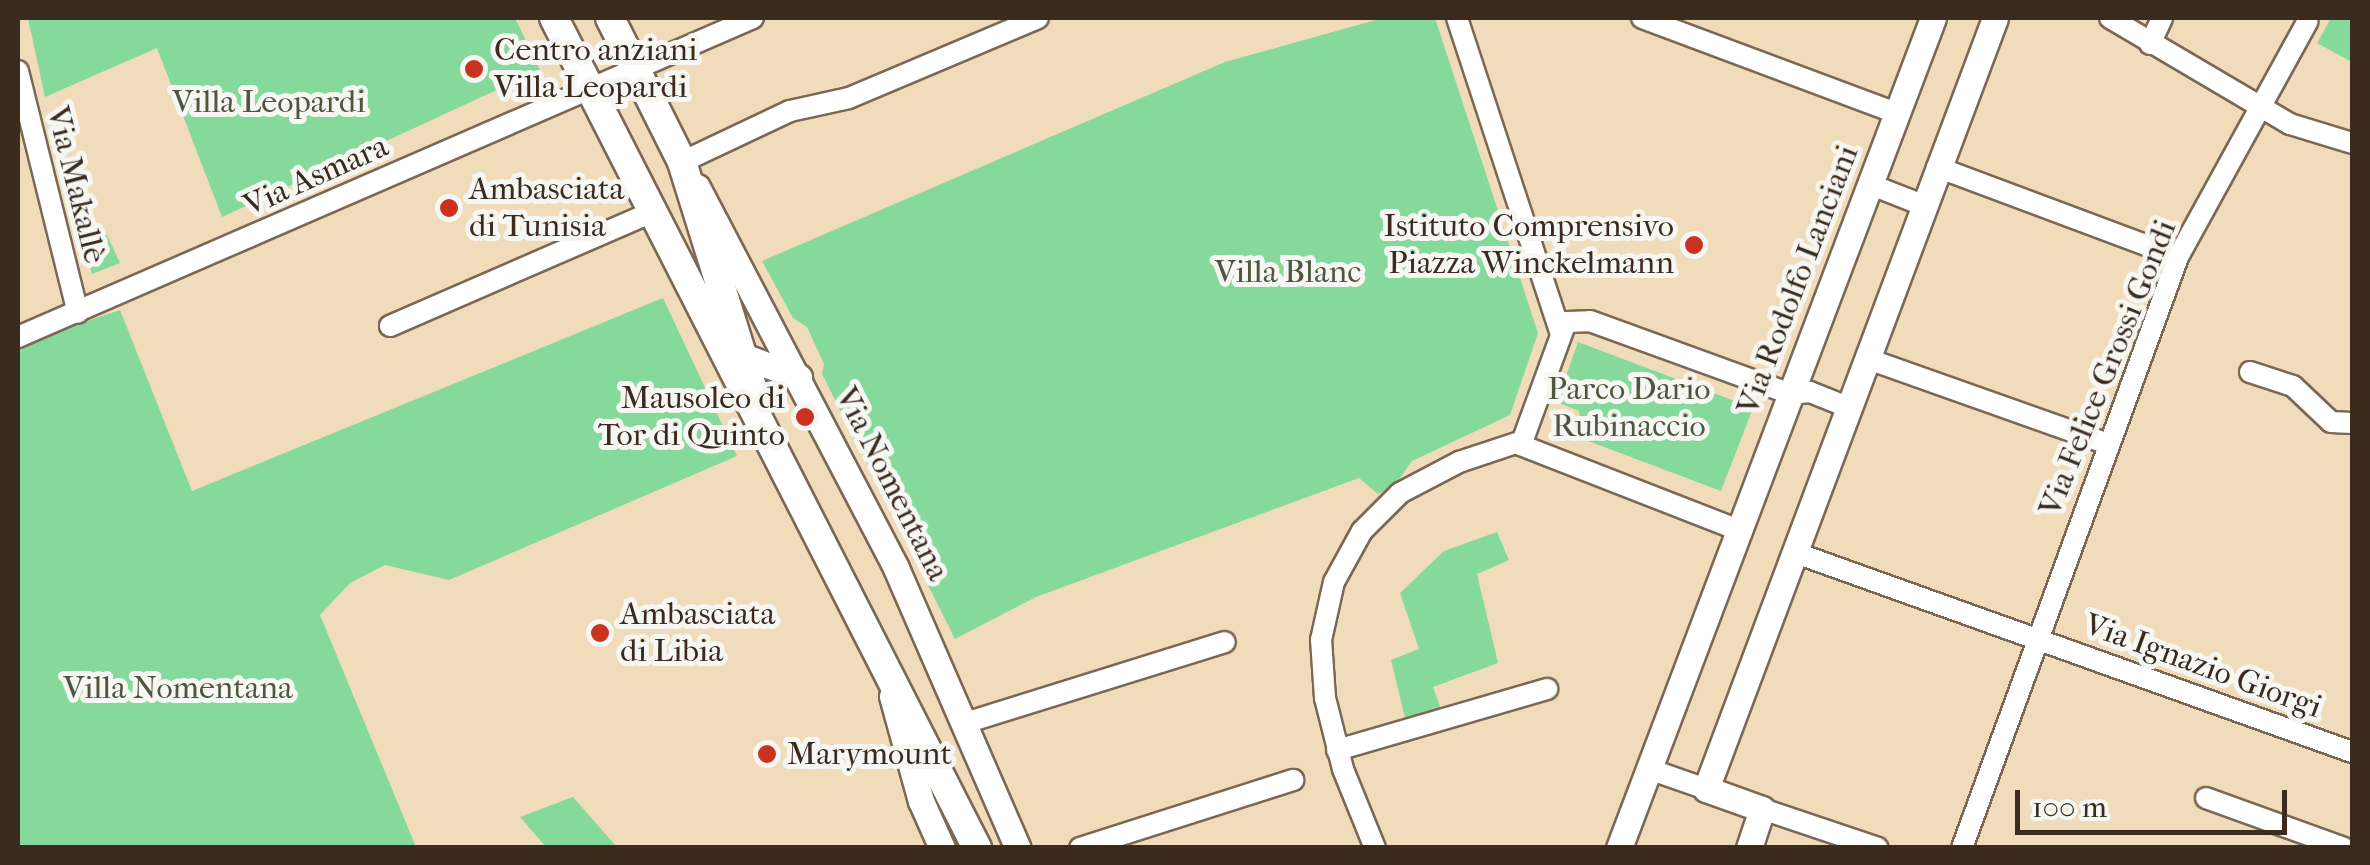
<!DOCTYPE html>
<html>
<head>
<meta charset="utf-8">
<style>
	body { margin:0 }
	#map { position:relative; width:2370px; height:865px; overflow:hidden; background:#f0dcba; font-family:"IM FELL French Canon",serif }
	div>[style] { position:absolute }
	.green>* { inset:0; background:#85d99a }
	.roads { filter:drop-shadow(2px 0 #7a6855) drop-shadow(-2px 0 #7a6855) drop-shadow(0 2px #7a6855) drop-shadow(0 -2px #7a6855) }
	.minor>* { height:20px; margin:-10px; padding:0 10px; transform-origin:10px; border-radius:10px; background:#fff }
	.tertiary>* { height:25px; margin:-12.5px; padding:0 12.5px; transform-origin:12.5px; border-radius:12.5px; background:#fff }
	.secondary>* { height:28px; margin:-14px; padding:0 14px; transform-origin:14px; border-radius:14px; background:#fff }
	.dots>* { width:28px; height:28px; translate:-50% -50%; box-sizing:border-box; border:5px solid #f6f6f2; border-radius:50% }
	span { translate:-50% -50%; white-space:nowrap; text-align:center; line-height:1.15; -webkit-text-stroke:10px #f6f6f2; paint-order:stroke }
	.poi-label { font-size:32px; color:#3b2a1e }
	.left { translate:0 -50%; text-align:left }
	.right { translate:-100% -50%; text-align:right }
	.park-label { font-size:32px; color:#4e563d }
	.street-label { font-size:32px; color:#3b2a1e }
	.frame { position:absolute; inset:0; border:20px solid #3b2a1e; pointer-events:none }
	.scale { position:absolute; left:2015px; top:790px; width:272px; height:45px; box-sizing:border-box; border:5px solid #3b2a1e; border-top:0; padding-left:12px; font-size:30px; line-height:35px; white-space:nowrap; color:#3b2a1e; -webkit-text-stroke:8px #f6f6f2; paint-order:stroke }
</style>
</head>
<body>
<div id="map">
	<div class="green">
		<i style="clip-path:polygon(28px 18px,515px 18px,540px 70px,222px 217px,157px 48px,45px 97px)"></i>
		<i style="clip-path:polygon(1383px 18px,1435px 18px,1538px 333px,1510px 415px,1412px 461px,1395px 485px,1378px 494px,1359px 478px,1036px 597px,955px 639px,822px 374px,824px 364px,807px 327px,793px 318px,762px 261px,1225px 62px)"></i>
		<i style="clip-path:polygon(2331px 18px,2352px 18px,2352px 62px,2317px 43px)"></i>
		<i style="clip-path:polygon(107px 235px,120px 263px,92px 274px,83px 240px)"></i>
		<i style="clip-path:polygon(663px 298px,737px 456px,449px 580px,385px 565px,350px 583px,320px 615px,416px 847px,18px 847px,18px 344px,120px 310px,192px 491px)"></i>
		<i style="clip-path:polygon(1578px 342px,1753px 408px,1721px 491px,1583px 439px,1579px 411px,1557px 402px)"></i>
		<i style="clip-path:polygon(1497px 532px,1509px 560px,1477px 574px,1498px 663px,1433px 687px,1443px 715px,1407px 726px,1391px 660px,1419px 649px,1400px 593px,1444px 551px)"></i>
		<i style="clip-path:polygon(573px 797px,615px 845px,612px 847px,546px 847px,520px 817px)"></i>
	</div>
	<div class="roads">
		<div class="minor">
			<i style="left:1457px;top:18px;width:333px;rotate:71.8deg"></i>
			<i style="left:1642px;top:18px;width:271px;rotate:20.5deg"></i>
			<i style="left:2110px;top:18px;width:209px;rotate:30.5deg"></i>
			<i style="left:2290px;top:124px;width:65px;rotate:17deg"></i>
			<i style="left:2150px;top:44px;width:29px;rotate:-65deg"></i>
			<i style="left:18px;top:71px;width:249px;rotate:76.1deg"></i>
			<i style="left:682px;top:162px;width:119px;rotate:-25.3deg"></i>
			<i style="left:790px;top:111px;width:60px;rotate:-12.4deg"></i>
			<i style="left:849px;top:98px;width:205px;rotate:-22.9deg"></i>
			<i style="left:1937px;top:167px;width:257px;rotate:20.5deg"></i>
			<i style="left:1869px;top:184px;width:58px;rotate:21.3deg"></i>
			<i style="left:390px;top:326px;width:286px;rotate:-23.5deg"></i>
			<i style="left:18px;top:337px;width:801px;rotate:-23.46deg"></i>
			<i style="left:1868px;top:359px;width:255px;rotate:19.5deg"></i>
			<i style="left:2250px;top:372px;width:45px;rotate:18deg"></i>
			<i style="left:2293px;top:386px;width:52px;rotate:43.5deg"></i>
			<i style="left:2331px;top:422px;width:21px;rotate:3deg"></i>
			<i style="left:1736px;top:529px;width:231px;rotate:-158.7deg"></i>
			<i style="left:1521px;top:445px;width:131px;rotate:-69.9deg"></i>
			<i style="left:1566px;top:322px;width:24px;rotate:-2deg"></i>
			<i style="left:1590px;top:321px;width:214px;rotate:20deg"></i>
			<i style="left:1791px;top:394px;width:19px;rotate:-6deg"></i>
			<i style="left:1810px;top:392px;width:43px;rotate:21.8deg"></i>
			<i style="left:1796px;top:553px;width:591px;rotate:19.69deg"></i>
			<i style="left:965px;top:723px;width:272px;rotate:-17.3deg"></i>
			<i style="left:1337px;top:750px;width:219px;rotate:-16.2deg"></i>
			<i style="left:1649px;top:769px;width:60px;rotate:19.3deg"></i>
			<i style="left:2206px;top:798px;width:147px;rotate:19.9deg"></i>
			<i style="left:1762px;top:809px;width:122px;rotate:18.6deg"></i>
			<i style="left:1080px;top:848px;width:224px;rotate:-17.7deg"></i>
			<i style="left:1375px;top:848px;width:85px;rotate:-112.1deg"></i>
			<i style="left:1343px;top:769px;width:73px;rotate:-104.2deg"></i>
			<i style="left:1325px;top:698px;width:58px;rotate:-93.9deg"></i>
			<i style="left:1321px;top:640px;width:59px;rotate:-77.4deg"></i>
			<i style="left:1334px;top:582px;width:58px;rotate:-61.2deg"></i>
			<i style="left:1362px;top:531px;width:54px;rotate:-45deg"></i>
			<i style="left:1400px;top:493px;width:67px;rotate:-27.7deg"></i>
			<i style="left:1459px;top:462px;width:63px;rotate:-18.4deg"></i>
			<i style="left:1962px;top:848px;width:629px;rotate:-69.92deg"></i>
			<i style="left:2178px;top:257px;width:269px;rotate:-61.2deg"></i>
		</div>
		<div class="tertiary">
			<i style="left:697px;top:187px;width:430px;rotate:62.4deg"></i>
			<i style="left:896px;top:568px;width:305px;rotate:66.5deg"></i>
			<i style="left:743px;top:356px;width:60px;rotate:20.6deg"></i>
			<i style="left:892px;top:696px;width:109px;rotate:74.6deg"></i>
			<i style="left:921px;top:801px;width:51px;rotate:65.9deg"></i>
			<i style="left:1619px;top:848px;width:887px;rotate:-69.28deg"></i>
			<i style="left:1749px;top:848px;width:41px;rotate:-71.6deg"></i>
			<i style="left:1762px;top:809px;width:59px;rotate:-160.3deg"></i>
			<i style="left:1706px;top:789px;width:823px;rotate:-69.45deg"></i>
		</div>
		<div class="secondary">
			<i style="left:554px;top:18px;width:932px;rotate:62.99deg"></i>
			<i style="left:610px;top:18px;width:161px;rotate:63.4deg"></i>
			<i style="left:682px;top:162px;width:239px;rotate:72.7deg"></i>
		</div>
	</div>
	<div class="dots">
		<i style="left:474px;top:69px;background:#c8321e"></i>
		<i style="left:449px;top:208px;background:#c8321e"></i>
		<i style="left:1694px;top:245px;background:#c8321e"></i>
		<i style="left:805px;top:417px;background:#c8321e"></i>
		<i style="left:600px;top:633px;background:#c8321e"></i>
		<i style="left:767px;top:754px;background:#c8321e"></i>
	</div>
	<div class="poi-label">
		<span class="left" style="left:494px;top:69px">Centro anziani<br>Villa Leopardi</span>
		<span class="left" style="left:469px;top:208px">Ambasciata<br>di Tunisia</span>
		<span class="right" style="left:1674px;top:245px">Istituto Comprensivo<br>Piazza Winckelmann</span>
		<span class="right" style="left:785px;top:417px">Mausoleo di<br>Tor di Quinto</span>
		<span class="left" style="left:620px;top:633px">Ambasciata<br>di Libia</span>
		<span class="left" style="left:787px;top:754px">Marymount</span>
	</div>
	<div class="park-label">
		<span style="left:269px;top:102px">Villa Leopardi</span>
		<span style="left:1288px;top:272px">Villa Blanc</span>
		<span style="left:1629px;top:408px">Parco Dario<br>Rubinaccio</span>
		<span style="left:178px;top:688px">Villa Nomentana</span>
	</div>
	<div class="street-label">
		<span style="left:316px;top:176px;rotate:-24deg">Via Asmara</span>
		<span style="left:76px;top:185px;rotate:76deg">Via Makallè</span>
		<span style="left:1798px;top:280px;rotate:-69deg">Via Rodolfo Lanciani</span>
		<span style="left:2108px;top:368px;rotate:-68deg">Via Felice Grossi Gondi</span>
		<span style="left:892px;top:484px;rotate:63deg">Via Nomentana</span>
		<span style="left:2203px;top:666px;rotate:20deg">Via Ignazio Giorgi</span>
	</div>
	<div class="frame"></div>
	<div class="scale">100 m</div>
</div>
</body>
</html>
